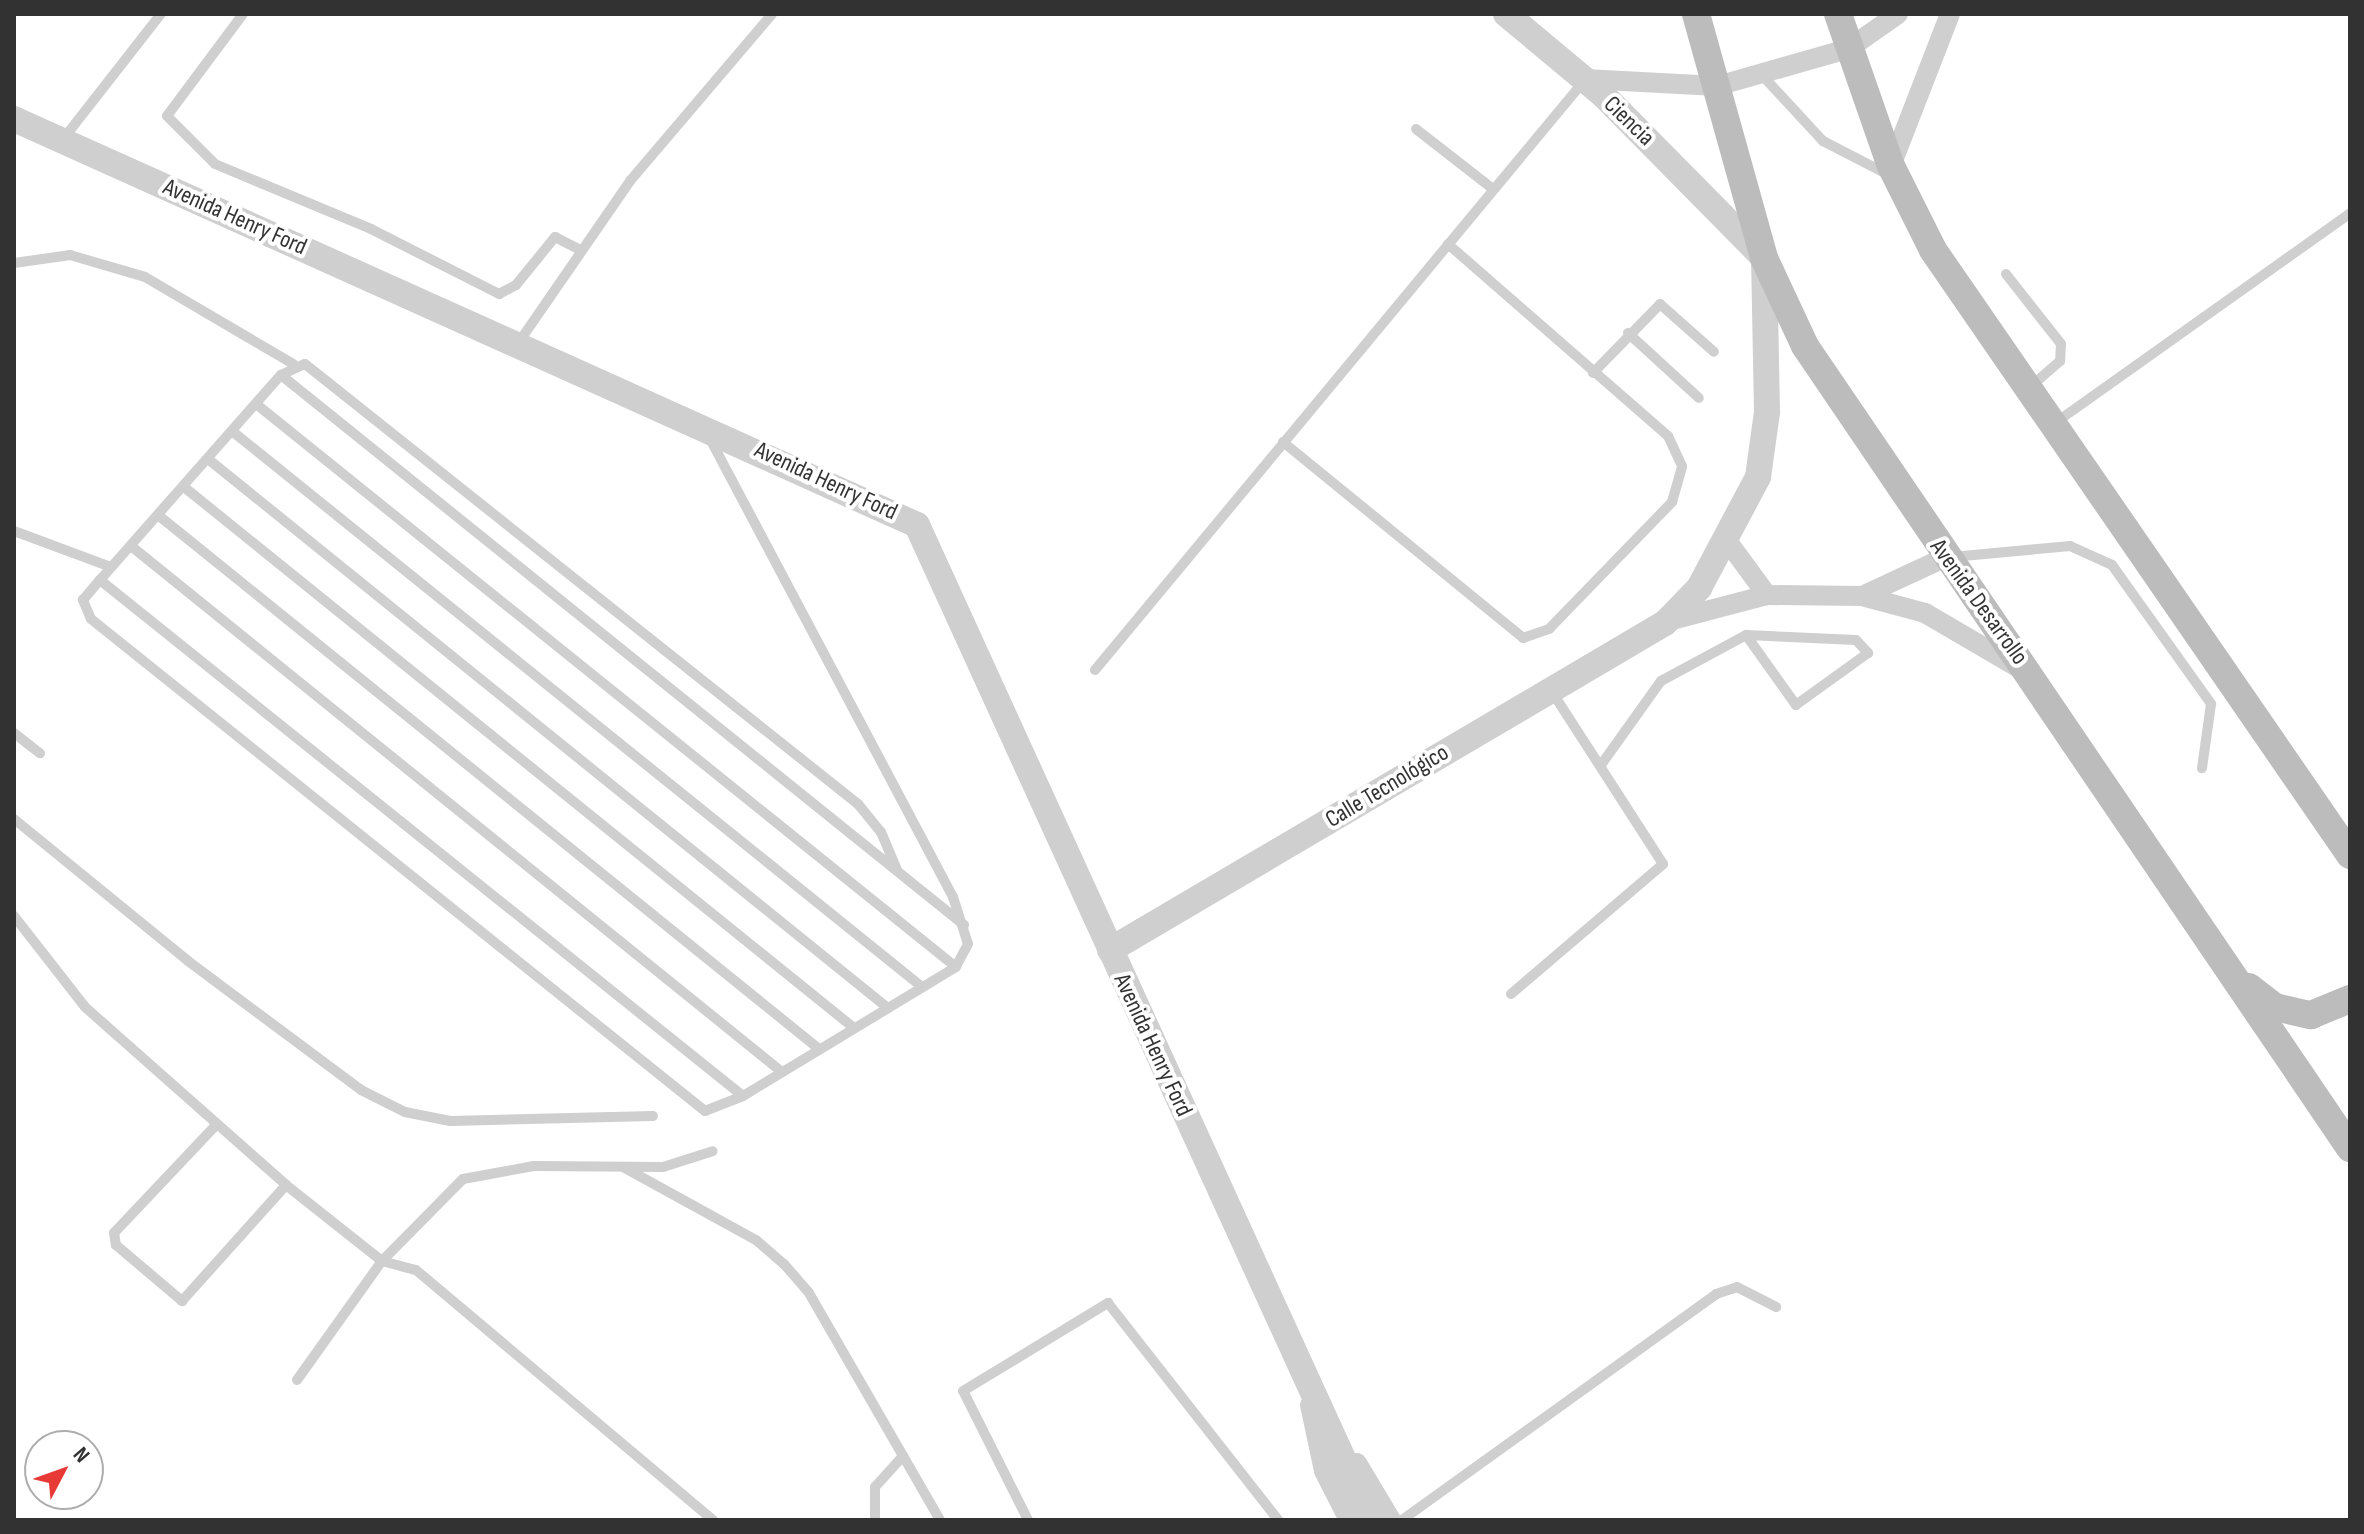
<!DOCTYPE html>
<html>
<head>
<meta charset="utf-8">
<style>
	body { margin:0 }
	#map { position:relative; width:2364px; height:1534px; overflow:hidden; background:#fff; font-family:"Sofia Sans Condensed",sans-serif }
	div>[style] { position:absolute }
	.service>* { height:10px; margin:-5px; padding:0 5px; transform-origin:5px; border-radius:5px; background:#cfcfcf }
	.minor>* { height:20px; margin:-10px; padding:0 10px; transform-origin:10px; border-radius:10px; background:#cfcfcf }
	.tertiary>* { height:26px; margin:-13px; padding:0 13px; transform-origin:13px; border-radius:13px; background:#cfcfcf }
	.secondary>* { height:28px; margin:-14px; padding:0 14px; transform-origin:14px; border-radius:14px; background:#bcbcbc }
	span { translate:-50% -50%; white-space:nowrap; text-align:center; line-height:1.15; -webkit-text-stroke:8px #fff; paint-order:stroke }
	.street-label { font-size:24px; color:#323232 }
	.frame { position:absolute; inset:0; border:16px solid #323232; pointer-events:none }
	.north { position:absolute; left:24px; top:1430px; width:80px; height:80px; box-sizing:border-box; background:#fff; border:2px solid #adadad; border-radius:50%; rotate:49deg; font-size:22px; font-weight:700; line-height:32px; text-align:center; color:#323232 }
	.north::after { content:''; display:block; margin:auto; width:28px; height:36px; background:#e73a36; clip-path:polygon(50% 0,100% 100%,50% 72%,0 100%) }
</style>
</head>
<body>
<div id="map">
	<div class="service">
		<i style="left:243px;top:14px;width:127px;rotate:126.7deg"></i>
		<i style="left:167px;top:116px;width:68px;rotate:45deg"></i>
		<i style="left:215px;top:164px;width:169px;rotate:22.6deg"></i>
		<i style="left:371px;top:229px;width:144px;rotate:26.9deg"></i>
		<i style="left:499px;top:294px;width:19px;rotate:-28deg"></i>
		<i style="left:516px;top:285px;width:62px;rotate:-50.9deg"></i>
		<i style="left:555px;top:237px;width:28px;rotate:27deg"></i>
		<i style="left:1762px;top:75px;width:90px;rotate:47.3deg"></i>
		<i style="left:1823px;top:141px;width:72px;rotate:27.3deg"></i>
		<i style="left:1416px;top:129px;width:98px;rotate:37.9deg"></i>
		<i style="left:64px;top:138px;width:157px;rotate:-52deg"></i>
		<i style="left:14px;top:263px;width:57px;rotate:-8.1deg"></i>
		<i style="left:70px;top:255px;width:78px;rotate:16.3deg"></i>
		<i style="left:145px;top:277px;width:172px;rotate:30.4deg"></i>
		<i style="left:2006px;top:274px;width:89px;rotate:51.8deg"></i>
		<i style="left:2061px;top:344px;width:17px;rotate:93deg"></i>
		<i style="left:2060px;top:361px;width:40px;rotate:139deg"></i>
		<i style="left:1628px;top:333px;width:96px;rotate:42.5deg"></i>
		<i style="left:519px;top:342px;width:196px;rotate:-55.4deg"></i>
		<i style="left:630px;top:181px;width:219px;rotate:-49.6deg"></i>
		<i style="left:1593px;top:373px;width:96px;rotate:-45.8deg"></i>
		<i style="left:1660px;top:304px;width:72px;rotate:41.6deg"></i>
		<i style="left:281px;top:375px;width:877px;rotate:38.84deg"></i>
		<i style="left:256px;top:404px;width:898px;rotate:38.81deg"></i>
		<i style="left:2055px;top:423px;width:362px;rotate:-35.4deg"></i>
		<i style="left:232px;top:431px;width:886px;rotate:38.86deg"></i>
		<i style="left:709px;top:437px;width:521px;rotate:62.06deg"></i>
		<i style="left:953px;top:897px;width:49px;rotate:72.3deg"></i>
		<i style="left:968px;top:944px;width:26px;rotate:118deg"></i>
		<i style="left:956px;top:967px;width:249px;rotate:148.8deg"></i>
		<i style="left:1283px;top:442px;width:310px;rotate:39.2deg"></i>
		<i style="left:1523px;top:638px;width:28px;rotate:-19deg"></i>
		<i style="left:1549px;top:629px;width:177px;rotate:-45.9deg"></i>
		<i style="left:1672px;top:502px;width:37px;rotate:-74deg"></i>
		<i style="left:1682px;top:466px;width:33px;rotate:-115deg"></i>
		<i style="left:1668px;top:436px;width:292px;rotate:-138.9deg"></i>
		<i style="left:208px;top:459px;width:874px;rotate:38.92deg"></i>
		<i style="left:184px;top:487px;width:861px;rotate:38.92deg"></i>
		<i style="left:158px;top:515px;width:850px;rotate:38.93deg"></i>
		<i style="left:14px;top:531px;width:103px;rotate:20.4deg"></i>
		<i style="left:131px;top:546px;width:837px;rotate:38.94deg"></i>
		<i style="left:1952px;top:557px;width:119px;rotate:-5.3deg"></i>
		<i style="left:2070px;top:546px;width:46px;rotate:24.3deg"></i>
		<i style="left:2112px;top:565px;width:171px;rotate:54.5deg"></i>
		<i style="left:2211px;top:704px;width:65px;rotate:98deg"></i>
		<i style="left:100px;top:580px;width:824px;rotate:38.75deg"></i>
		<i style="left:743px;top:1096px;width:41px;rotate:158.5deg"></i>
		<i style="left:705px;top:1111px;width:787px;rotate:-141.29deg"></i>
		<i style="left:91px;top:619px;width:21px;rotate:-113deg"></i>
		<i style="left:83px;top:600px;width:26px;rotate:-50deg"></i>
		<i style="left:100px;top:580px;width:273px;rotate:-48.6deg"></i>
		<i style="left:281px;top:375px;width:26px;rotate:-25deg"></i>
		<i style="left:305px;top:364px;width:707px;rotate:38.51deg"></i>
		<i style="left:858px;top:804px;width:36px;rotate:51deg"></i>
		<i style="left:881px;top:832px;width:41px;rotate:67.2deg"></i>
		<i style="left:1095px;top:670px;width:766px;rotate:-50.3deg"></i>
		<i style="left:14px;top:733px;width:33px;rotate:38deg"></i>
		<i style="left:1601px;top:765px;width:103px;rotate:-54.5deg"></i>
		<i style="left:1661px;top:681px;width:97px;rotate:-28.4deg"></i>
		<i style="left:1746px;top:635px;width:110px;rotate:2.6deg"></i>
		<i style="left:1856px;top:640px;width:18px;rotate:47deg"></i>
		<i style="left:1868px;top:653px;width:89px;rotate:144.2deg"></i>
		<i style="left:1796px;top:705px;width:86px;rotate:-125.5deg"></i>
		<i style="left:14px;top:819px;width:225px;rotate:39.2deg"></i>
		<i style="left:188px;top:961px;width:216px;rotate:36.7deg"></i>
		<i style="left:361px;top:1090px;width:49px;rotate:26.6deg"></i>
		<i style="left:405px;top:1112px;width:46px;rotate:11.3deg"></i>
		<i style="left:450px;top:1121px;width:203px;rotate:-1.4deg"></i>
		<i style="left:14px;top:916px;width:115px;rotate:52deg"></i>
		<i style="left:85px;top:1007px;width:268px;rotate:41.5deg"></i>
		<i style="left:286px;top:1185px;width:122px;rotate:38.4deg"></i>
		<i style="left:382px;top:1261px;width:35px;rotate:15deg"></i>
		<i style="left:416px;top:1270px;width:388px;rotate:40.1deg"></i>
		<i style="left:1511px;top:994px;width:200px;rotate:-40.5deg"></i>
		<i style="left:1663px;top:864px;width:205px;rotate:-122.8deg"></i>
		<i style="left:217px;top:1124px;width:150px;rotate:133.4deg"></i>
		<i style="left:114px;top:1233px;width:12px;rotate:81deg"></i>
		<i style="left:116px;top:1245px;width:87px;rotate:40.3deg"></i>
		<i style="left:182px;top:1301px;width:156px;rotate:-48.1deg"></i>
		<i style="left:625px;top:1168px;width:149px;rotate:28.8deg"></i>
		<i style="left:756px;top:1240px;width:37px;rotate:41deg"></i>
		<i style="left:784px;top:1264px;width:38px;rotate:49deg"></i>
		<i style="left:809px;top:1293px;width:262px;rotate:60deg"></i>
		<i style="left:297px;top:1380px;width:146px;rotate:-54.5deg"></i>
		<i style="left:382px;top:1261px;width:115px;rotate:-45.4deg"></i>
		<i style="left:463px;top:1179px;width:72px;rotate:-10.4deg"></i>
		<i style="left:534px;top:1166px;width:129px;rotate:0.4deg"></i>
		<i style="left:663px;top:1167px;width:52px;rotate:-17.7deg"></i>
		<i style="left:875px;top:1520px;width:33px;rotate:-90deg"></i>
		<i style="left:875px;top:1487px;width:42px;rotate:-47.9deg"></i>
		<i style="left:1028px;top:1520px;width:144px;rotate:-116.7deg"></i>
		<i style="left:963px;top:1391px;width:170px;rotate:-31.3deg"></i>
		<i style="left:1108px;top:1303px;width:276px;rotate:51.9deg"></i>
		<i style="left:1402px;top:1520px;width:387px;rotate:-35.7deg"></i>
		<i style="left:1716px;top:1294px;width:22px;rotate:-18deg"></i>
		<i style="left:1737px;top:1287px;width:44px;rotate:27.1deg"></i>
	</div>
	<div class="minor">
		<i style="left:1585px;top:79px;width:132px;rotate:3deg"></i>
		<i style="left:1717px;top:86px;width:136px;rotate:-15.8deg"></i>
		<i style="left:1848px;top:49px;width:61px;rotate:-35deg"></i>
		<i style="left:1891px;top:166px;width:163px;rotate:-68.8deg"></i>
		<i style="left:1728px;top:542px;width:66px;rotate:53.7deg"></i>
		<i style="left:1862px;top:596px;width:93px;rotate:-24.9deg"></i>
		<i style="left:1668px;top:621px;width:102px;rotate:-14.7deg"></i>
		<i style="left:1767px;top:595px;width:95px;rotate:0.6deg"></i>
		<i style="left:1862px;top:596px;width:65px;rotate:15.1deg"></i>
		<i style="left:1925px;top:613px;width:109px;rotate:30.3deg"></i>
		<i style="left:1310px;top:1405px;width:67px;rotate:78deg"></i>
		<i style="left:1324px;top:1471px;width:55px;rotate:63deg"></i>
		<i style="left:1357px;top:1463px;width:66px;rotate:59.2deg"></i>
	</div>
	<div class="tertiary">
		<i style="left:14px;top:119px;width:990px;rotate:24.21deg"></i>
		<i style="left:917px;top:525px;width:1094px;rotate:65.47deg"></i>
		<i style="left:1110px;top:950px;width:644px;rotate:-30.51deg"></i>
		<i style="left:1665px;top:623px;width:49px;rotate:-45.8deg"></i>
		<i style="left:1699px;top:588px;width:126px;rotate:-62deg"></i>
		<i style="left:1758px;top:477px;width:66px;rotate:-82.1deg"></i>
		<i style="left:1767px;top:412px;width:154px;rotate:-91.1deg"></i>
		<i style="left:1764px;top:258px;width:231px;rotate:-134.6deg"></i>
		<i style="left:1602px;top:94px;width:125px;rotate:-140.2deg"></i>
	</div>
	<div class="secondary">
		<i style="left:1696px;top:14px;width:253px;rotate:74.4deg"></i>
		<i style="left:1764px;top:258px;width:97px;rotate:65deg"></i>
		<i style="left:1805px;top:346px;width:970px;rotate:55.8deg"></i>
		<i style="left:1838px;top:14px;width:161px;rotate:70.8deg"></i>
		<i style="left:1891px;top:166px;width:94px;rotate:63.4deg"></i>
		<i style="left:1933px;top:250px;width:735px;rotate:55.42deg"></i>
		<i style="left:2249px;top:987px;width:33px;rotate:38deg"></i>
		<i style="left:2275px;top:1007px;width:37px;rotate:13deg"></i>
		<i style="left:2311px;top:1015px;width:42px;rotate:-22.3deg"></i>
	</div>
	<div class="street-label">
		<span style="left:1629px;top:121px;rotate:44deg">Ciencia</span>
		<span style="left:235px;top:217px;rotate:24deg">Avenida Henry Ford</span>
		<span style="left:826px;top:481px;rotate:25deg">Avenida Henry Ford</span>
		<span style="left:1979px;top:602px;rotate:54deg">Avenida Desarrollo</span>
		<span style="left:1387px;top:786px;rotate:-31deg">Calle Tecnológico</span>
		<span style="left:1153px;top:1045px;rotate:65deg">Avenida Henry Ford</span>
	</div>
	<div class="frame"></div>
	<div class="north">N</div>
</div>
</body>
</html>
